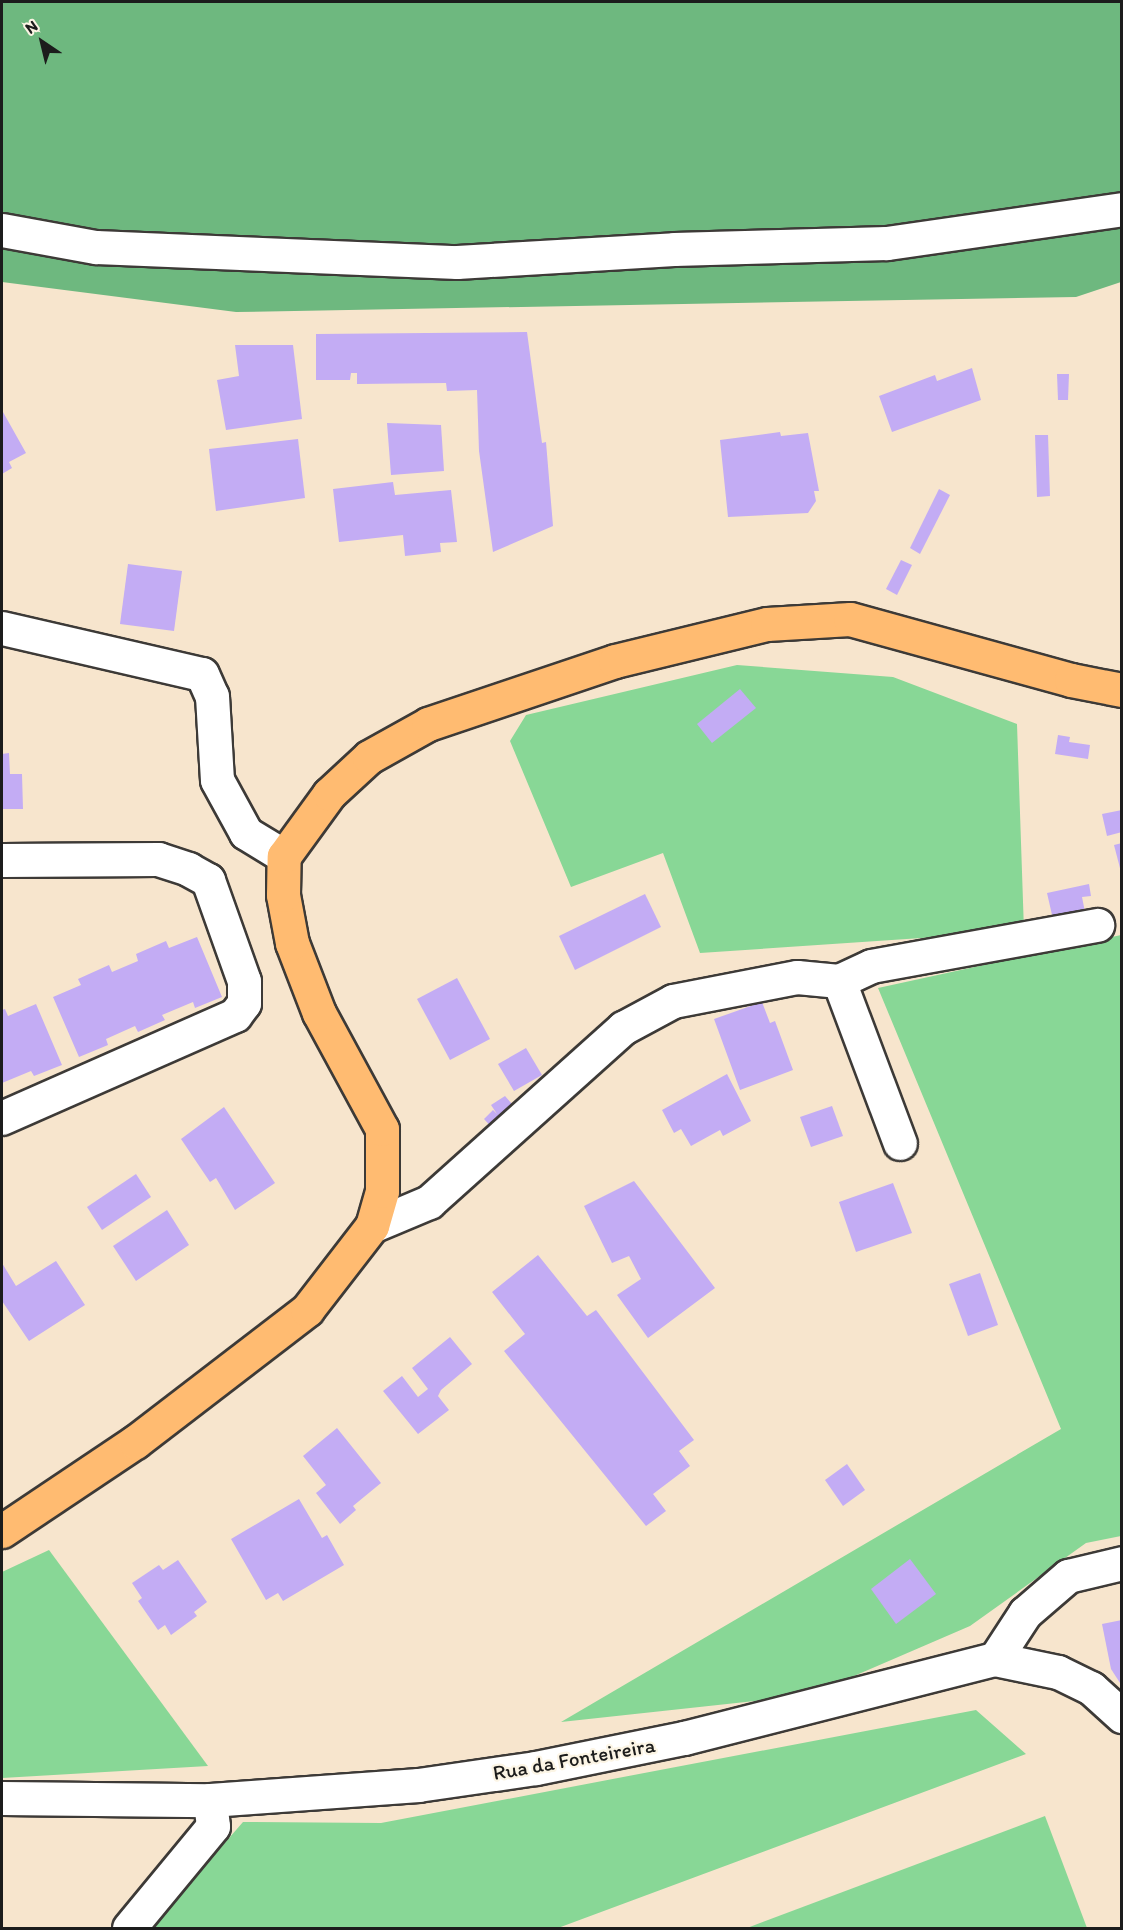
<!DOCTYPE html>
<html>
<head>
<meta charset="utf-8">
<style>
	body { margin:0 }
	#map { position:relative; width:1123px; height:1930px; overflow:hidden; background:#f7e5cd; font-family:Itim,sans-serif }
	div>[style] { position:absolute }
	.green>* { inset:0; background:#88d796 }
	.forest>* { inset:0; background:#6eb87f }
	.building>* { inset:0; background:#c3acf4 }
	.roads { filter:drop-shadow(2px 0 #3d3a37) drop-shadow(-2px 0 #3d3a37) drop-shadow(0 2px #3d3a37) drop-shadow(0 -2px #3d3a37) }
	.minor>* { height:33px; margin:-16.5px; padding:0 16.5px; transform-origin:16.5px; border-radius:16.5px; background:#fff }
	.major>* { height:33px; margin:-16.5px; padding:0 16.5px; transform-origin:16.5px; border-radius:16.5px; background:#ffbb71 }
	span { translate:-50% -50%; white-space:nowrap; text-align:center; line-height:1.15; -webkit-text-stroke:4.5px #fcf5e5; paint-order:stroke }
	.street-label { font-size:21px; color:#1c1c1c }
	.frame { position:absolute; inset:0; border:3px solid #1c1c1c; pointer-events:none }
	.north { position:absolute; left:12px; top:12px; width:60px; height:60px; -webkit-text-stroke:4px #fcf5e5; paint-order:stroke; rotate:325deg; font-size:16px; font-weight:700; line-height:24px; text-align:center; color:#1c1c1c }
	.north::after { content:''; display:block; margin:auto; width:21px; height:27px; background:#1c1c1c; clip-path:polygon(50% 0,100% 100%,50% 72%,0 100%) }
</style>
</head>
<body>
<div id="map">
	<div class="green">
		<i style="clip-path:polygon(737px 665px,893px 677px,1017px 724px,1024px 931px,700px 953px,663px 853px,571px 887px,510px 741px,526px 715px)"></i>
		<i style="clip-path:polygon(1121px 935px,1121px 1536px,1086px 1543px,970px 1626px,810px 1695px,561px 1722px,1061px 1429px,878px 988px)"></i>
		<i style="clip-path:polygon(49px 1550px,208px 1766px,2px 1778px,2px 1572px)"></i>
		<i style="clip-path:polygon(976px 1710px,1026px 1754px,558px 1928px,151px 1928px,243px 1822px,381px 1823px)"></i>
		<i style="clip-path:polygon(1045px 1816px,1087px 1928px,747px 1928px)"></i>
	</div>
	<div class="forest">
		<i style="clip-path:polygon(2px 2px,1121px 2px,1121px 282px,1076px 297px,236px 312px,2px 282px)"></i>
	</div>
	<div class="building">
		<i style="clip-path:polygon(527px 332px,542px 443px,546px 442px,553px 526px,493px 552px,479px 451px,477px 390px,447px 391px,446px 383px,357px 384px,357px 373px,351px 373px,350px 380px,316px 380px,316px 334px)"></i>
		<i style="clip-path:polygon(235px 345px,293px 345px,302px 419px,226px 430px,217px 380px,239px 376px)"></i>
		<i style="clip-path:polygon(972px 368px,981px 400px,892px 432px,879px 396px,935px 375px,937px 381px)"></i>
		<i style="clip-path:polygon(1057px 374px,1069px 374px,1068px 400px,1058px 400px)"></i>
		<i style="clip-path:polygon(3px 412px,26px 453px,9px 462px,12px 468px,2px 474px)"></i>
		<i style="clip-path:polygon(387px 423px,441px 425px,444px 471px,391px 475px)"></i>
		<i style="clip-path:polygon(780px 432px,781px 436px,808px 433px,819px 491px,814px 491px,816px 501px,808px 513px,728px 517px,720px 440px)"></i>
		<i style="clip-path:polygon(1035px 435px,1048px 435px,1050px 496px,1037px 497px)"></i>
		<i style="clip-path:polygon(298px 439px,305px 498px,216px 511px,209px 449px)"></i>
		<i style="clip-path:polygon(393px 482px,395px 495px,451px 490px,457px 542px,440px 543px,441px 552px,405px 556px,403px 535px,339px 542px,333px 489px)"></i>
		<i style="clip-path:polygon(939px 489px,950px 495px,920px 554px,910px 548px)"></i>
		<i style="clip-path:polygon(901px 560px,912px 565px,897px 595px,886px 589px)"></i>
		<i style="clip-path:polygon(128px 564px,182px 571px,174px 631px,120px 624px)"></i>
		<i style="clip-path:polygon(740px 689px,756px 708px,712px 743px,697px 724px)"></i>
		<i style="clip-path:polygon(1058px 735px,1070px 737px,1069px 742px,1090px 745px,1088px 759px,1055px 754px)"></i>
		<i style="clip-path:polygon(9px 753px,10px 774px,22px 774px,23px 809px,2px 809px,2px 754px)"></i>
		<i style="clip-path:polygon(1122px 810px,1122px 832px,1107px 836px,1102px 814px)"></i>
		<i style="clip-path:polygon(1122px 843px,1122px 872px,1121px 872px,1114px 845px)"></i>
		<i style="clip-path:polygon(1089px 884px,1091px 896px,1082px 897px,1087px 922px,1055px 928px,1047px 893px)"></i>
		<i style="clip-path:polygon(645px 894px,661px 927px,575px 970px,559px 936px)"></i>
		<i style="clip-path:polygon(197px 937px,222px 997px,195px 1008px,193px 1002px,162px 1015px,165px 1020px,138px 1032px,135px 1026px,106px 1039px,108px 1045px,79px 1057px,53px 997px,81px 985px,78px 979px,109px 965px,112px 972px,138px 961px,136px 954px,166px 941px,169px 948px)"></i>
		<i style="clip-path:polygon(457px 978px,490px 1039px,450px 1060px,417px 999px)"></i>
		<i style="clip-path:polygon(762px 1002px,770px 1023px,775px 1021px,793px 1070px,740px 1090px,714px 1019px)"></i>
		<i style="clip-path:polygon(36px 1004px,62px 1065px,34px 1076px,31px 1071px,2px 1083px,2px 1010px,5px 1009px,8px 1016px)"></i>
		<i style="clip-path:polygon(526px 1048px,542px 1075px,514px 1091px,498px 1064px)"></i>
		<i style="clip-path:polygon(727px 1074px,751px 1121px,723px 1136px,720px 1130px,691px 1146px,681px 1129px,674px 1133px,662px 1110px)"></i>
		<i style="clip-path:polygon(505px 1096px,518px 1111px,496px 1132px,484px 1119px,493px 1110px,497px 1114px,491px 1105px)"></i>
		<i style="clip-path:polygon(832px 1106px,843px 1136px,811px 1147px,800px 1117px)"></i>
		<i style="clip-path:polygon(224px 1107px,275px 1183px,235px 1210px,216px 1178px,210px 1182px,181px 1139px)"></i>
		<i style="clip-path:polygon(136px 1174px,151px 1197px,102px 1230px,87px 1207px)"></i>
		<i style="clip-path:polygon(634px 1181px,715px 1288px,648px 1338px,617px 1295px,641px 1279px,629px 1256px,612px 1263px,584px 1206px)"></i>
		<i style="clip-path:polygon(893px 1183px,912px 1233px,856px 1252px,839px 1202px)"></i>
		<i style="clip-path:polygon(167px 1210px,189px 1245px,136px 1281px,113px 1246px)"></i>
		<i style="clip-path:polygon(538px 1255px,587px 1316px,596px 1310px,694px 1440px,679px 1451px,690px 1466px,653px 1494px,666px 1511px,646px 1526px,504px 1351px,525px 1334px,492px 1292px)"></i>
		<i style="clip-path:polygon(56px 1261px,85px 1305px,29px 1341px,2px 1301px,2px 1263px,16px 1286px)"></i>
		<i style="clip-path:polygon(980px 1273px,998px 1325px,968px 1336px,949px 1284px)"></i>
		<i style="clip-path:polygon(450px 1337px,472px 1364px,441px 1390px,438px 1396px,449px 1410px,418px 1434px,383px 1391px,402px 1376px,418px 1397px,428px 1389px,412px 1368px)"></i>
		<i style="clip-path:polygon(337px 1428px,381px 1483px,353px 1506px,356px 1510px,340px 1524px,316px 1493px,326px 1485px,303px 1456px)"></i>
		<i style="clip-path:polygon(847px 1464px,865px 1490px,843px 1506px,825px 1480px)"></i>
		<i style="clip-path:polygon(299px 1499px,322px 1538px,327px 1535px,344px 1565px,283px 1601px,278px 1593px,266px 1600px,231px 1539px)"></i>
		<i style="clip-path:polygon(910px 1559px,936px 1594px,896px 1624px,871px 1589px)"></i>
		<i style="clip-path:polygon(178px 1560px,207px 1602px,194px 1612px,197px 1616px,171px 1635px,165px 1625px,158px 1630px,138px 1601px,142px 1598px,132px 1583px,159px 1565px,163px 1570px)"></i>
		<i style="clip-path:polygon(1122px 1620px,1122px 1686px,1111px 1669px,1102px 1624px)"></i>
	</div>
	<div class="roads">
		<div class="minor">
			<i style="left:2px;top:230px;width:96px;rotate:10.3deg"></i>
			<i style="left:96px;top:247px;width:361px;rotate:2.4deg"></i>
			<i style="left:457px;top:262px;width:217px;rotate:-3.4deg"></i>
			<i style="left:674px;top:249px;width:213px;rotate:-1.6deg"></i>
			<i style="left:887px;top:243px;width:237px;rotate:-8.2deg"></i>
			<i style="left:2px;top:628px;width:205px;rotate:13deg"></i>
			<i style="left:202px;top:674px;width:24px;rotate:66deg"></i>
			<i style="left:212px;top:696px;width:84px;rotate:86.6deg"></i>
			<i style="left:217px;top:780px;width:60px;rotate:61.3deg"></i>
			<i style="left:246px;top:833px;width:44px;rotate:31.2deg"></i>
			<i style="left:2px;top:860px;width:156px;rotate:-0.4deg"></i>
			<i style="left:158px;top:859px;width:32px;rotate:18deg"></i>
			<i style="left:188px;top:869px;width:23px;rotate:29deg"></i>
			<i style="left:208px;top:880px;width:107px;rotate:70.4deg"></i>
			<i style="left:244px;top:981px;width:22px;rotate:90deg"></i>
			<i style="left:244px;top:1003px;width:15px;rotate:127deg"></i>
			<i style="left:235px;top:1015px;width:255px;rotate:156.2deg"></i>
			<i style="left:839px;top:981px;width:35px;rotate:-25deg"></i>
			<i style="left:871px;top:966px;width:230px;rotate:-10.3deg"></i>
			<i style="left:372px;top:1226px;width:62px;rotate:-22.8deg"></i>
			<i style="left:429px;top:1202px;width:261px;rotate:-41.9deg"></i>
			<i style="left:623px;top:1028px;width:57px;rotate:-28.4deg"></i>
			<i style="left:673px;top:1001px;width:126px;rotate:-11deg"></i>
			<i style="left:797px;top:977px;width:42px;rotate:5.4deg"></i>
			<i style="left:839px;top:981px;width:173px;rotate:69.4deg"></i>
			<i style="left:995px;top:1659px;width:55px;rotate:-56.9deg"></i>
			<i style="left:1025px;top:1613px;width:57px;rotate:-40.7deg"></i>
			<i style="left:1068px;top:1576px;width:56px;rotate:-13.5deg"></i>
			<i style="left:2px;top:1798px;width:208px;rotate:0.6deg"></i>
			<i style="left:210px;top:1800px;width:209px;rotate:-4.1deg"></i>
			<i style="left:418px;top:1785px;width:119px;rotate:-8.2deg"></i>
			<i style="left:536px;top:1768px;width:151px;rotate:-11.5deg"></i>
			<i style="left:684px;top:1738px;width:321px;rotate:-14.3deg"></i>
			<i style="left:995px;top:1659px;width:64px;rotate:11.7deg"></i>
			<i style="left:1058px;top:1672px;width:37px;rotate:26deg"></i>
			<i style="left:1091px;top:1688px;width:42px;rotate:42.1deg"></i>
			<i style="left:129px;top:1928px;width:132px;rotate:-50.5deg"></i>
			<i style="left:213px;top:1826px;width:26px;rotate:-97deg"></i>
		</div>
		<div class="major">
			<i style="left:2px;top:1531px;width:160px;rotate:-33.8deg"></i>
			<i style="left:135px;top:1442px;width:217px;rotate:-37.5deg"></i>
			<i style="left:307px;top:1310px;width:106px;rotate:-52.3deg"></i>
			<i style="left:372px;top:1226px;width:36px;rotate:-74deg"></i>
			<i style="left:382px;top:1191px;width:62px;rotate:-90deg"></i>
			<i style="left:382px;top:1129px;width:132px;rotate:-118.5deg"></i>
			<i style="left:319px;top:1013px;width:75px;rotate:-111.1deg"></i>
			<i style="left:292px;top:943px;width:49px;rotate:-100.6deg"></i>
			<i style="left:283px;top:895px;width:39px;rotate:-89deg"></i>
			<i style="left:284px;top:856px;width:77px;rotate:-54deg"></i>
			<i style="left:329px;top:794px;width:54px;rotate:-42.8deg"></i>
			<i style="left:369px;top:757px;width:68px;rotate:-29.2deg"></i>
			<i style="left:428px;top:724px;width:197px;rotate:-18.6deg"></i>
			<i style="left:615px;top:661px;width:156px;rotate:-13.7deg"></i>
			<i style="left:767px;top:624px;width:83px;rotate:-3.4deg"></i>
			<i style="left:850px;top:619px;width:229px;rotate:15.4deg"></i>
			<i style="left:1071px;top:680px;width:52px;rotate:11.1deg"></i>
		</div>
	</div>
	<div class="street-label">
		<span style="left:574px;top:1759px;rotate:-10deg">Rua da Fonteireira</span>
	</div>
	<div class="frame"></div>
	<div class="north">N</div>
</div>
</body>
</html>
